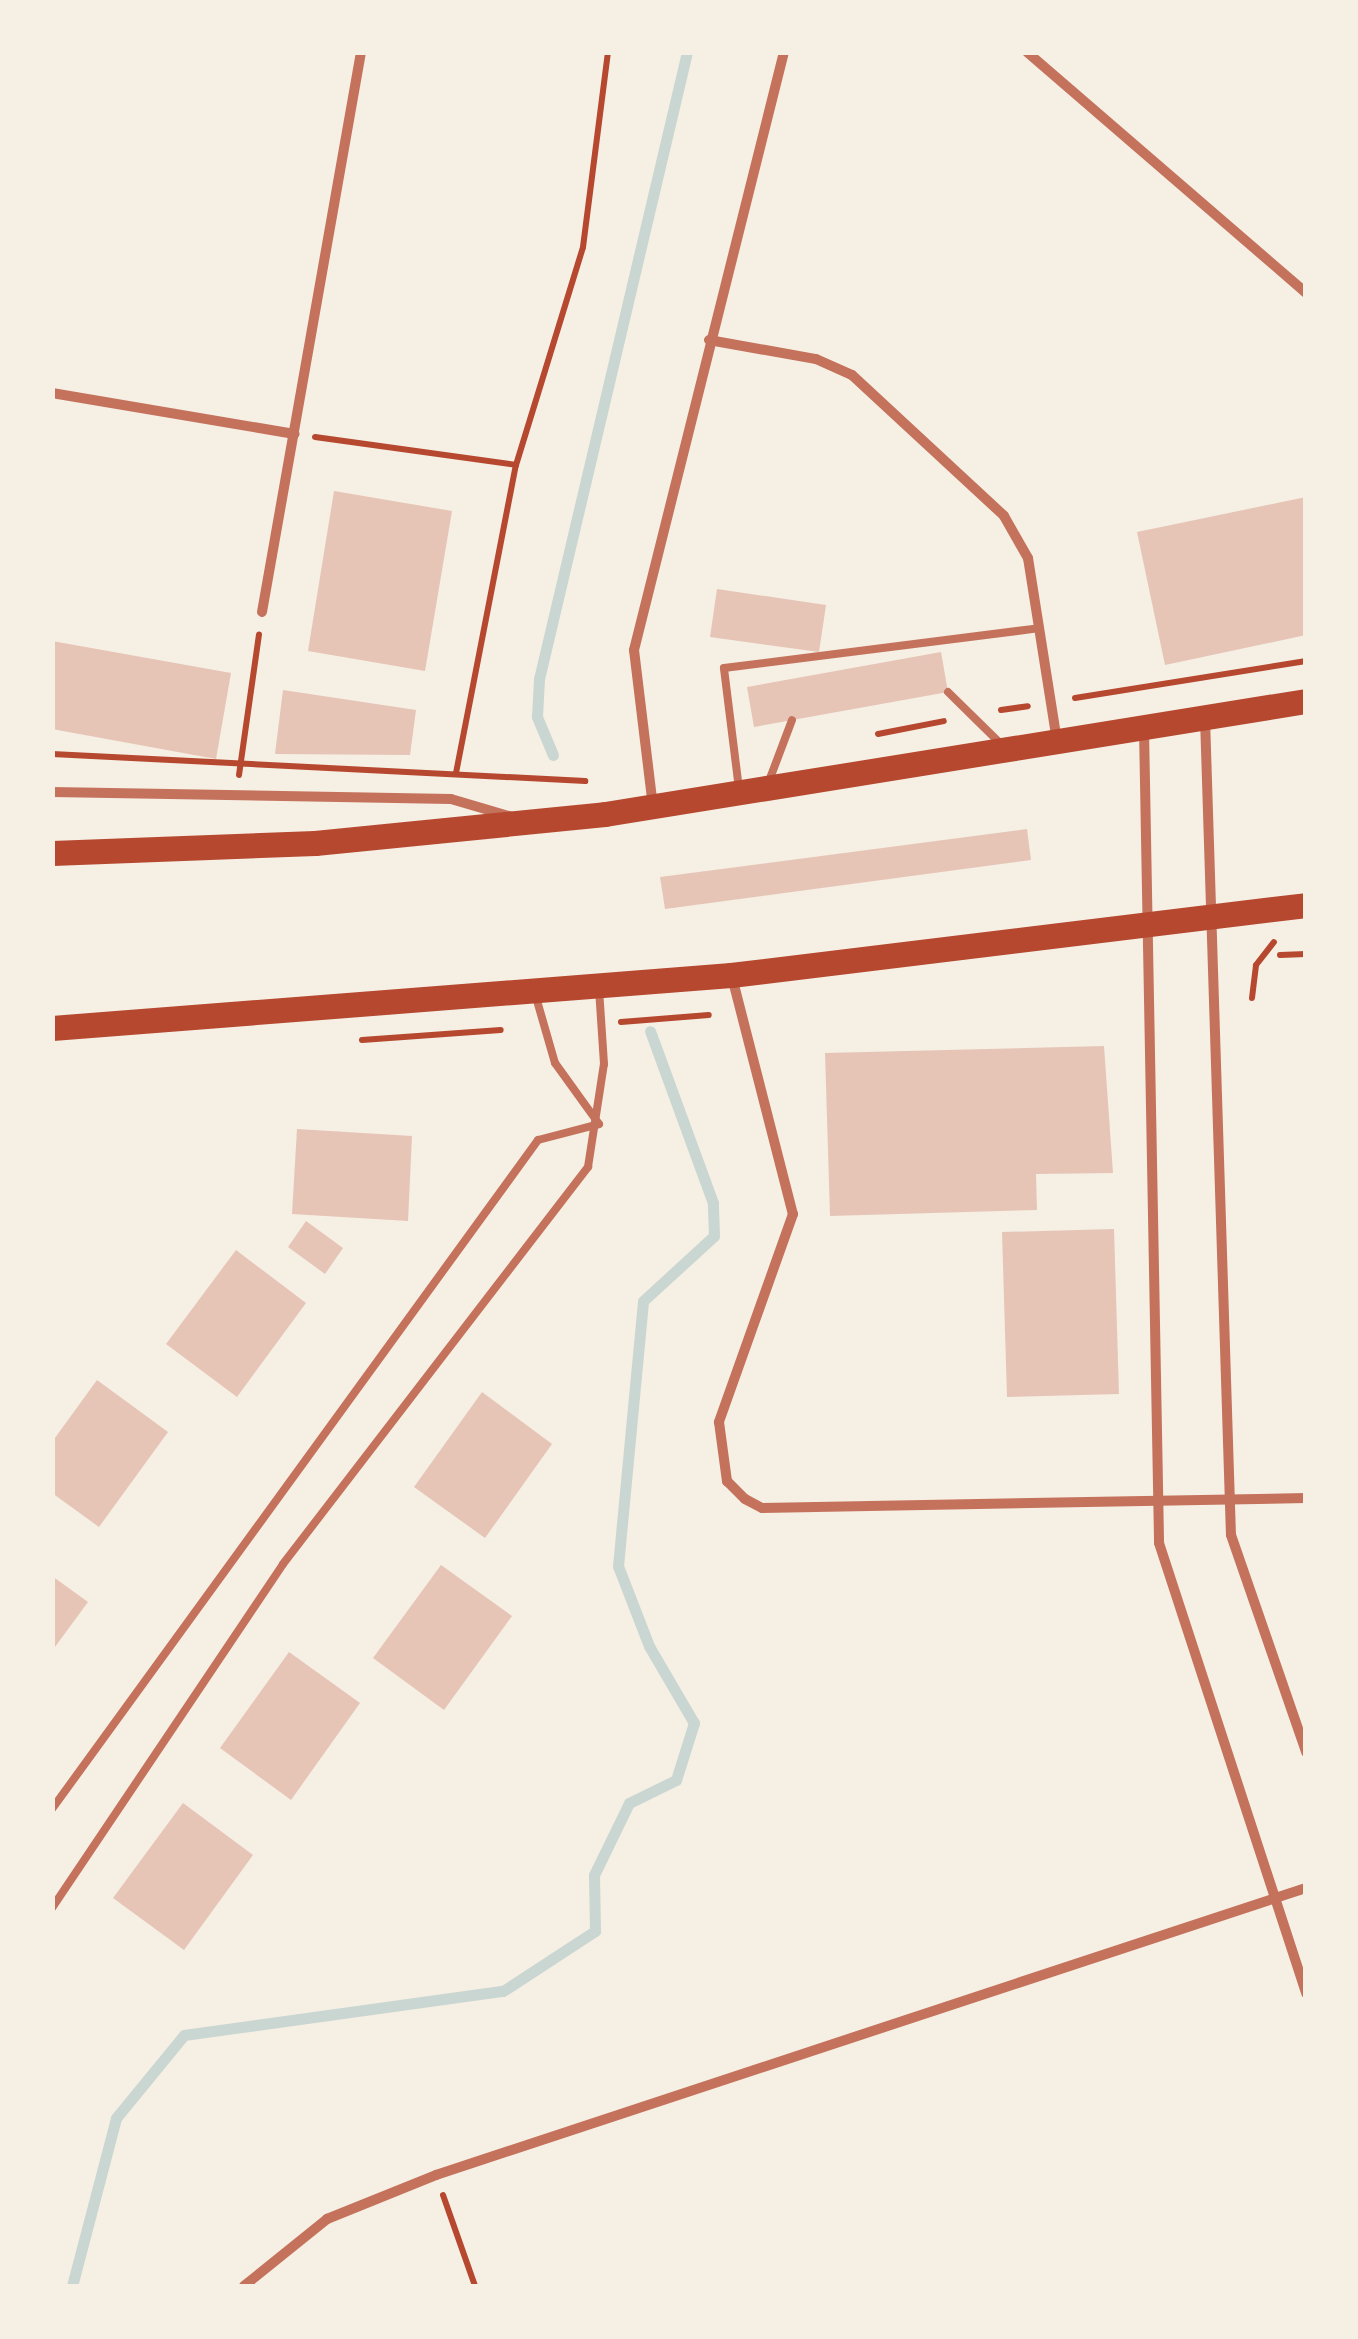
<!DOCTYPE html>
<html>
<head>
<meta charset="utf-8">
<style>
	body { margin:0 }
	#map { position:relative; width:1358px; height:2339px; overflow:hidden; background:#f6efe4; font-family:"Roboto Condensed",sans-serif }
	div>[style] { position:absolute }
	.stream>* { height:11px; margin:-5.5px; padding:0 5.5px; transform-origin:5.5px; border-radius:5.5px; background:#c9d6d2 }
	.building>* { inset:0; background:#e6c5b7 }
	.path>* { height:6px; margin:-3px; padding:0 3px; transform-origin:3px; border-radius:3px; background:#b5482f }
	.service>* { height:8px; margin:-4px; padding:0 4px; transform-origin:4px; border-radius:4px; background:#c5725c }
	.minor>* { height:10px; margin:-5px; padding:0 5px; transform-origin:5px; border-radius:5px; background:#c5725c }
	.primary>* { height:25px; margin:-12.5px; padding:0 12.5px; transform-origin:12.5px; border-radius:12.5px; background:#b5482f }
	span { translate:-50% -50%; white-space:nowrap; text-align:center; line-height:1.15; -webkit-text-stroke:8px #f6efe4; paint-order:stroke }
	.frame { position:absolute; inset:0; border:55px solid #f6efe4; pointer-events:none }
</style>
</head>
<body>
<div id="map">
	<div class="stream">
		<i style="left:553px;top:755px;width:41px;rotate:-112.8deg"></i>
		<i style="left:537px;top:717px;width:38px;rotate:-87deg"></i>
		<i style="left:539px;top:679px;width:644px;rotate:-76.72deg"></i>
		<i style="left:72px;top:2286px;width:174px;rotate:-75.3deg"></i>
		<i style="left:116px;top:2118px;width:107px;rotate:-50.7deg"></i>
		<i style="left:184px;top:2035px;width:322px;rotate:-7.9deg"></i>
		<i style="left:503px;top:1991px;width:110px;rotate:-33.1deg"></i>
		<i style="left:595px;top:1931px;width:56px;rotate:-91deg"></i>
		<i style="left:594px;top:1875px;width:80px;rotate:-64.1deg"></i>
		<i style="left:629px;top:1803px;width:52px;rotate:-26.1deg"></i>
		<i style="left:676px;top:1780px;width:60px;rotate:-72.5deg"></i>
		<i style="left:694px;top:1723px;width:89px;rotate:-120.3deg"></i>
		<i style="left:649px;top:1646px;width:86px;rotate:-111.2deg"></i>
		<i style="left:618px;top:1566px;width:266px;rotate:-84.6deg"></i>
		<i style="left:643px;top:1301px;width:96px;rotate:-42.5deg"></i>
		<i style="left:714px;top:1236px;width:33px;rotate:-92deg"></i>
		<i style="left:713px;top:1203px;width:183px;rotate:-110.1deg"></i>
	</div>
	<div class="building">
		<i style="clip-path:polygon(334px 491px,452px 511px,425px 671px,308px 651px)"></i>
		<i style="clip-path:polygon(1306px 497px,1306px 635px,1165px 665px,1137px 532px)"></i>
		<i style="clip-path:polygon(717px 589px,826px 605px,819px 652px,710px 637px)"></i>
		<i style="clip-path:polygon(52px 641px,231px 673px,216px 759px,52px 729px)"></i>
		<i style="clip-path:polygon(941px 652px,948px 692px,754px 727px,747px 687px)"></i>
		<i style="clip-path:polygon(283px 690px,416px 710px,410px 755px,275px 754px)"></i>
		<i style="clip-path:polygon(1027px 829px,1031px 860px,665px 909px,660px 877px)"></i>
		<i style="clip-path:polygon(1104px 1046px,1113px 1173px,1036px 1174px,1037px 1210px,830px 1216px,825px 1053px)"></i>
		<i style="clip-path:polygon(297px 1129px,412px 1136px,408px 1221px,292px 1214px)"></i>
		<i style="clip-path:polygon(306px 1221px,343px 1248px,325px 1274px,288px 1247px)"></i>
		<i style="clip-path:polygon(1114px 1229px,1119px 1394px,1007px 1397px,1002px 1232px)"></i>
		<i style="clip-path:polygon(236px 1250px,306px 1303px,237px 1397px,166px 1344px)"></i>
		<i style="clip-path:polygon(97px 1380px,168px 1432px,99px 1527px,52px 1493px,52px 1442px)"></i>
		<i style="clip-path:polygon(482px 1392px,552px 1444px,485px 1538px,414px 1487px)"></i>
		<i style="clip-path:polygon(441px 1565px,512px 1616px,444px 1710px,373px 1658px)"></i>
		<i style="clip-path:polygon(52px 1576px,88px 1602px,52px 1651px)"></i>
		<i style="clip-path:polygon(289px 1652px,360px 1703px,291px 1800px,220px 1748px)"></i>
		<i style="clip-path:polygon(183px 1803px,253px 1855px,184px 1950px,113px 1898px)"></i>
	</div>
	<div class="path">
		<i style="left:315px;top:437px;width:203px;rotate:7.9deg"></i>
		<i style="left:1075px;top:698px;width:234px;rotate:-9.1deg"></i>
		<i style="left:1001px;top:710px;width:27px;rotate:-8deg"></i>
		<i style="left:878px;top:734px;width:67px;rotate:-11.1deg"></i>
		<i style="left:52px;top:754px;width:534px;rotate:2.9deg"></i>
		<i style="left:456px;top:773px;width:314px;rotate:-79deg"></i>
		<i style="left:516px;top:465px;width:228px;rotate:-72.9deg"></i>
		<i style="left:583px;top:247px;width:197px;rotate:-82.7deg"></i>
		<i style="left:239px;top:775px;width:142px;rotate:-81.9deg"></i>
		<i style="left:1280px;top:955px;width:26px;rotate:-2deg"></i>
		<i style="left:1252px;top:998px;width:33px;rotate:-83deg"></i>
		<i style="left:1256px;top:965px;width:29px;rotate:-52deg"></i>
		<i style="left:621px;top:1022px;width:88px;rotate:-4.5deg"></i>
		<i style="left:362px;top:1040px;width:139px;rotate:-4.1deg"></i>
		<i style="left:443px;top:2195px;width:96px;rotate:70.6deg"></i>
	</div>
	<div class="service">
		<i style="left:948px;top:692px;width:74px;rotate:44.5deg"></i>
		<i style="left:769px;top:781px;width:65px;rotate:-69.3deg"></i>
		<i style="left:739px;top:789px;width:122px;rotate:-97.1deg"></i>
		<i style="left:724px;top:668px;width:318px;rotate:-7.2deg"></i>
		<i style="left:52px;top:1809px;width:827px;rotate:-54deg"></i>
		<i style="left:538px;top:1140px;width:63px;rotate:-14.7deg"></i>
		<i style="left:599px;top:1124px;width:75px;rotate:-125.8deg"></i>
		<i style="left:555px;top:1063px;width:69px;rotate:-106.1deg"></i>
		<i style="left:52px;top:1908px;width:414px;rotate:-56.1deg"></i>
		<i style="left:283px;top:1564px;width:501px;rotate:-52.47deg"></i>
		<i style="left:588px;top:1167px;width:104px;rotate:-81.2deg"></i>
		<i style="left:604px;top:1064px;width:76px;rotate:-93.8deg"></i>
	</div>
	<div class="minor">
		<i style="left:1027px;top:52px;width:369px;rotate:40.8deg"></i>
		<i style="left:709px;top:340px;width:109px;rotate:10.1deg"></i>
		<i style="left:816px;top:359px;width:39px;rotate:24deg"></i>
		<i style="left:852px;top:375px;width:207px;rotate:42.8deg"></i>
		<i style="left:1004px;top:516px;width:48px;rotate:60.3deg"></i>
		<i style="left:1028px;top:558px;width:186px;rotate:81deg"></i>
		<i style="left:52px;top:393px;width:246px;rotate:9.6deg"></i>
		<i style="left:262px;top:612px;width:569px;rotate:-79.97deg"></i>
		<i style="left:1205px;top:718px;width:817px;rotate:88.18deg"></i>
		<i style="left:1231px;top:1535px;width:230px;rotate:70.9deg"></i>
		<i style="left:1144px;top:729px;width:814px;rotate:88.94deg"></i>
		<i style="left:1159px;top:1543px;width:474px;rotate:71.9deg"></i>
		<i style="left:52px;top:792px;width:399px;rotate:1deg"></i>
		<i style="left:451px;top:799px;width:64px;rotate:16.4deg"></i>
		<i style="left:653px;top:807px;width:158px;rotate:-96.9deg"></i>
		<i style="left:634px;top:650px;width:617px;rotate:-75.92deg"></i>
		<i style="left:732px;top:977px;width:245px;rotate:75.6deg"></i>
		<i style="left:793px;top:1214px;width:221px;rotate:109.6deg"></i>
		<i style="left:719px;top:1422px;width:60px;rotate:82.3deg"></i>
		<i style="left:727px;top:1481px;width:25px;rotate:45deg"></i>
		<i style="left:745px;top:1499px;width:19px;rotate:28deg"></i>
		<i style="left:762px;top:1508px;width:544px;rotate:-1.05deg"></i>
		<i style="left:244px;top:2286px;width:107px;rotate:-38.9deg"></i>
		<i style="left:327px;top:2219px;width:118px;rotate:-22deg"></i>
		<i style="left:436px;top:2175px;width:916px;rotate:-18.26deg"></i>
	</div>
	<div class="primary">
		<i style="left:52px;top:853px;width:263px;rotate:-2.2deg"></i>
		<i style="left:315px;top:843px;width:291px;rotate:-5.7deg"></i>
		<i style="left:605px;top:814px;width:710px;rotate:-9.16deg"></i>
		<i style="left:52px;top:1028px;width:681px;rotate:-4.46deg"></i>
		<i style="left:731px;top:975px;width:579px;rotate:-6.94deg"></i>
	</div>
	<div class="frame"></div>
</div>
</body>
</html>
